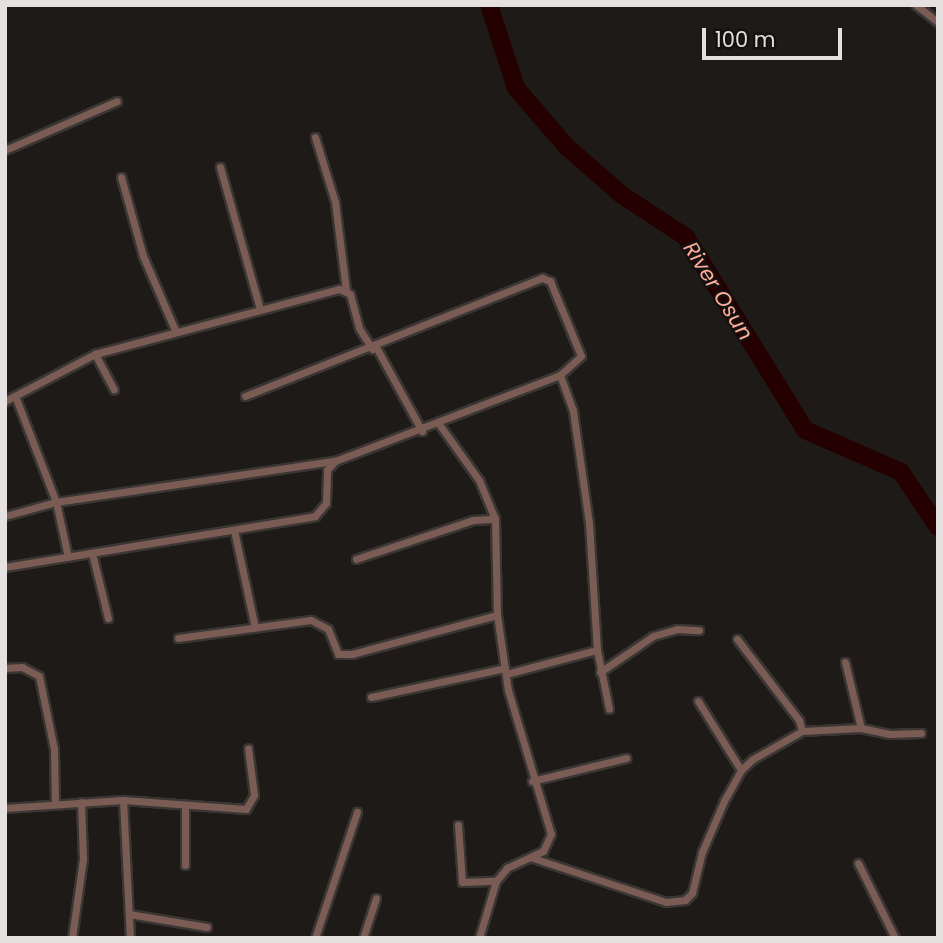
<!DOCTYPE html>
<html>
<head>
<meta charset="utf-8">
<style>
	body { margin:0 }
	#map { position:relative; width:943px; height:943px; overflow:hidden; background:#1e1a18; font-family:Poppins,sans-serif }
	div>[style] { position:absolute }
	.river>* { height:18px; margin:-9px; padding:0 9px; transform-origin:9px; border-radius:9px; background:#240000 }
	.roads { filter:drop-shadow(2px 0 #3a3634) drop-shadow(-2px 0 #3a3634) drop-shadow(0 2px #3a3634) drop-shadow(0 -2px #3a3634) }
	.minor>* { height:7px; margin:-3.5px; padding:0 3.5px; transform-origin:3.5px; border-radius:3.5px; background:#7a5c54 }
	span { translate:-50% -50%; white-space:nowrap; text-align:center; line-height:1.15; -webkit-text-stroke:5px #151110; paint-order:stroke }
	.water-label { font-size:21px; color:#fdad99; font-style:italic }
	.frame { position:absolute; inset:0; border:7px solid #e4e1e0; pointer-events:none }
	.scale { position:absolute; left:702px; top:28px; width:140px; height:32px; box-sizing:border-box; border:4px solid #e4e1e0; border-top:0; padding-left:9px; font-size:21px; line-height:24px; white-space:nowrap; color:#e4e1e0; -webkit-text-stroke:5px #151110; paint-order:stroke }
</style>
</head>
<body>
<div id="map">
	<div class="river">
		<i style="left:489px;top:5px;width:87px;rotate:72deg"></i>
		<i style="left:516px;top:88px;width:78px;rotate:49.2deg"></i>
		<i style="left:567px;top:147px;width:73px;rotate:41.1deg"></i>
		<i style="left:622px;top:195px;width:77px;rotate:33.3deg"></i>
		<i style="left:686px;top:237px;width:227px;rotate:58.3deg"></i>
		<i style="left:805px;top:430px;width:105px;rotate:23.6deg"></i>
		<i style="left:901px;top:472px;width:66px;rotate:56.1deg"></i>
	</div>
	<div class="roads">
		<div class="minor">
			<i style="left:916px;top:5px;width:28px;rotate:38deg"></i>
			<i style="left:315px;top:137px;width:68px;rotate:72.9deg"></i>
			<i style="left:335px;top:202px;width:89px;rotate:82.9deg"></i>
			<i style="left:5px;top:150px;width:122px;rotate:-23.6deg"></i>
			<i style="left:220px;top:167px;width:148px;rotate:74.3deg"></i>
			<i style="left:121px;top:177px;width:82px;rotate:74.4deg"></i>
			<i style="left:143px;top:256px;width:81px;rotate:66.6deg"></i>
			<i style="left:376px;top:347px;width:96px;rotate:61.3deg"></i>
			<i style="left:95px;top:354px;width:40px;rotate:62deg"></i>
			<i style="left:245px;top:396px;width:320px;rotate:-21.7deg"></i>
			<i style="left:542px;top:278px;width:9px;rotate:21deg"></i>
			<i style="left:550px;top:281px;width:81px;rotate:67.5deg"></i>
			<i style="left:581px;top:356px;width:28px;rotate:138deg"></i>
			<i style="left:5px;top:401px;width:102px;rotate:-27.6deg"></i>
			<i style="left:95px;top:354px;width:253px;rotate:-14.9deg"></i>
			<i style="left:339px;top:289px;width:12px;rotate:24deg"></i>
			<i style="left:350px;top:294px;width:35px;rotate:75deg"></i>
			<i style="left:359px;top:328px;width:25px;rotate:58deg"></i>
			<i style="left:439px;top:424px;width:69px;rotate:54.5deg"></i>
			<i style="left:479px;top:480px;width:42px;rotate:67.7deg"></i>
			<i style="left:495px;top:519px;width:96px;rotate:88.8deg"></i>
			<i style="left:497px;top:615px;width:76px;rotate:81.7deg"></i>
			<i style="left:508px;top:690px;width:150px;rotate:73.4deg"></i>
			<i style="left:551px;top:834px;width:19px;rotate:115deg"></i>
			<i style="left:543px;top:851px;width:40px;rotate:155deg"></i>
			<i style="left:507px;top:868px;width:17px;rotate:130deg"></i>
			<i style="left:496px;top:881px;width:59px;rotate:106.6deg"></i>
			<i style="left:5px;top:516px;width:53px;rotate:-15.4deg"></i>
			<i style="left:56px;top:502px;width:114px;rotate:-111.1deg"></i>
			<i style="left:234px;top:530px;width:100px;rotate:77.9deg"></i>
			<i style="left:92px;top:553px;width:67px;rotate:76.2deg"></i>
			<i style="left:68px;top:557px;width:56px;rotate:-102.3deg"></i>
			<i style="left:56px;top:502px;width:282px;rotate:-8.4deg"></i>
			<i style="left:335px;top:461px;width:241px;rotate:-20.9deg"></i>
			<i style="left:560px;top:375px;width:38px;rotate:70deg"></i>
			<i style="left:573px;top:411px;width:113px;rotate:81.9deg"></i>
			<i style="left:589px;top:523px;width:127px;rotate:86.4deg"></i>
			<i style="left:597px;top:650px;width:60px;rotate:78.5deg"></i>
			<i style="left:356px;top:559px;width:123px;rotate:-18.4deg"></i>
			<i style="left:473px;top:520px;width:22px;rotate:-3deg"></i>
			<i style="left:5px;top:567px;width:314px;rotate:-9.3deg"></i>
			<i style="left:315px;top:516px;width:17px;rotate:-50deg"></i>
			<i style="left:326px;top:503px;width:33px;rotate:-88deg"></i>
			<i style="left:327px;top:470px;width:12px;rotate:-48deg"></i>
			<i style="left:178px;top:638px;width:134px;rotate:-7.7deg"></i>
			<i style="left:311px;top:620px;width:19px;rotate:28deg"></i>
			<i style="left:328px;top:629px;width:27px;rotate:68deg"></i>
			<i style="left:338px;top:654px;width:14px"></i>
			<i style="left:352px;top:654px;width:150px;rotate:-15.1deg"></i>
			<i style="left:737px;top:639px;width:102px;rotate:52.6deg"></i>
			<i style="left:799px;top:720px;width:11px;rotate:75deg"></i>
			<i style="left:845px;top:662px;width:68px;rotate:76.4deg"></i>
			<i style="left:5px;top:668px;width:17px;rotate:-3deg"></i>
			<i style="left:22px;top:667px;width:19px;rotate:28deg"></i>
			<i style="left:39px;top:676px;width:75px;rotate:78.4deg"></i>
			<i style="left:54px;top:749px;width:55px;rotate:89deg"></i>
			<i style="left:600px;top:672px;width:64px;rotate:-34.2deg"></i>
			<i style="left:653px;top:636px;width:25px;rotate:-16deg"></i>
			<i style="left:677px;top:629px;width:22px;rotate:3deg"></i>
			<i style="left:506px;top:674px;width:94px;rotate:-14.8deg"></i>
			<i style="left:371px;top:697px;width:137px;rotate:-12.2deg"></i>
			<i style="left:698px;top:701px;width:81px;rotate:58.1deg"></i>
			<i style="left:532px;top:781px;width:97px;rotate:-13.7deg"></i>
			<i style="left:123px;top:800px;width:138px;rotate:87.1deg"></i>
			<i style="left:5px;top:808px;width:118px;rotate:-3.9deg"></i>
			<i style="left:123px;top:800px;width:123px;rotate:4.2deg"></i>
			<i style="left:246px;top:809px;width:16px;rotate:-60deg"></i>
			<i style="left:254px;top:795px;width:47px;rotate:-97.3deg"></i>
			<i style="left:458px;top:825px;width:57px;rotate:86deg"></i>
			<i style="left:462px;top:882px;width:34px;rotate:-2deg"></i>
			<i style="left:533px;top:858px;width:140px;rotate:18.3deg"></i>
			<i style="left:666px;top:902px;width:19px;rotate:-6deg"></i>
			<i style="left:685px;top:900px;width:10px;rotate:-45deg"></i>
			<i style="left:692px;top:893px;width:42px;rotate:-76.3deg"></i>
			<i style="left:702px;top:852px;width:56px;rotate:-66.7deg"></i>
			<i style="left:724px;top:801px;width:35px;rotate:-61deg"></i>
			<i style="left:741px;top:770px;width:16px;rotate:-43deg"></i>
			<i style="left:753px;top:759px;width:56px;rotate:-29.7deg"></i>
			<i style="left:802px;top:731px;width:59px;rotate:-2.9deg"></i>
			<i style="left:861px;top:728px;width:29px;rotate:12deg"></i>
			<i style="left:889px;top:734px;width:32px;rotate:-2deg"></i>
			<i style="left:858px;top:863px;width:84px;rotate:63.7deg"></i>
			<i style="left:185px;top:865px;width:59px;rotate:-90deg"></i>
			<i style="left:129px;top:914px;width:79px;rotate:9.5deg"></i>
			<i style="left:72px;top:938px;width:80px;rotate:-82.1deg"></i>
			<i style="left:83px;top:859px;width:57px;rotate:-92deg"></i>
			<i style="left:315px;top:938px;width:133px;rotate:-71.6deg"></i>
			<i style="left:363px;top:938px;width:42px;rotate:-72deg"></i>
		</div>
	</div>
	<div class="water-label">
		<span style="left:718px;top:291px;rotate:58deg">River Osun</span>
	</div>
	<div class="frame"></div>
	<div class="scale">100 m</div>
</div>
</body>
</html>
